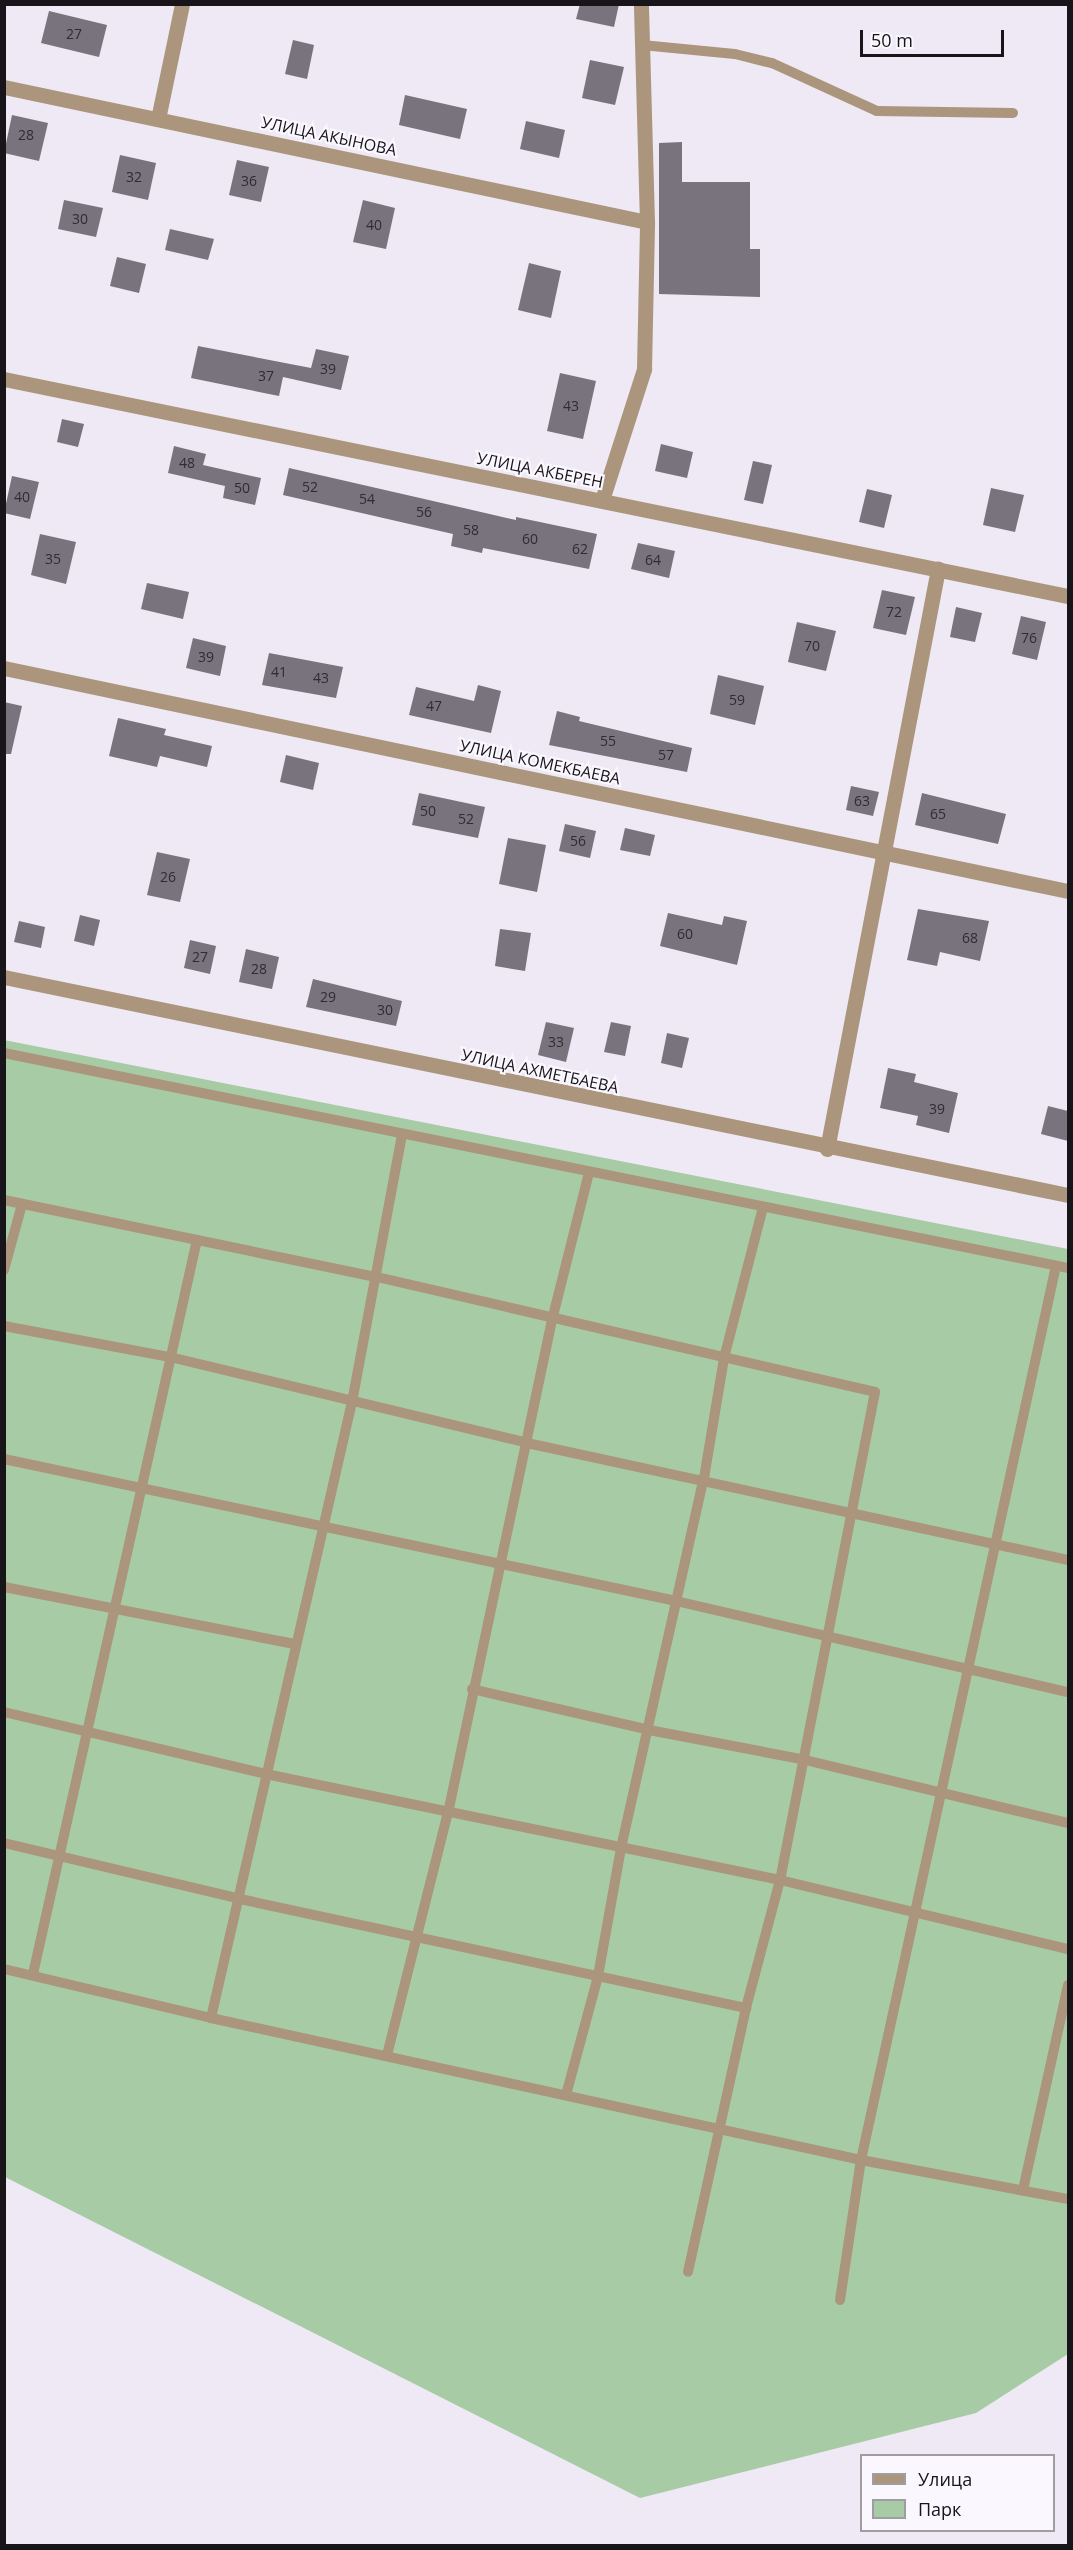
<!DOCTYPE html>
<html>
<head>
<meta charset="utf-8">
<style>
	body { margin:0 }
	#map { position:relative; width:1073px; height:2550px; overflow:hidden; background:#eee9f4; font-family:"Open Sans",sans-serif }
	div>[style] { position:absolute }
	.green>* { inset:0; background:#a7cba5 }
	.building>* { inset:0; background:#78737d }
	.service>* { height:10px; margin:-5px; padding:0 5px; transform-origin:5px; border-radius:5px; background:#ab957c }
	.minor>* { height:15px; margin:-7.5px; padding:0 7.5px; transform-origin:7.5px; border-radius:7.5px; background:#ab957c }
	span { translate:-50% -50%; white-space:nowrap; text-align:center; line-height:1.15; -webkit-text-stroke:4.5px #faf7fe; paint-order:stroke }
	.number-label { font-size:14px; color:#2f2c32 }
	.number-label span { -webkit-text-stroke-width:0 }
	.street-label { font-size:16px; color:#171519 }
	.frame { position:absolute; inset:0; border:6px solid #171519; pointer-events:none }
	.legend { position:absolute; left:860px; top:2454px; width:195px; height:78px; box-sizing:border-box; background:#faf7fe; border:2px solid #9f9da2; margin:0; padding:8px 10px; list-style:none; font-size:18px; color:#171519 }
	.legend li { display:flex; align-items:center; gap:12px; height:30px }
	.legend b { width:30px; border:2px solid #9f9da2 }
	.scale { position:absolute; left:860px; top:30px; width:144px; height:27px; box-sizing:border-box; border:3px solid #171519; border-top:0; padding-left:8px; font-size:18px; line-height:21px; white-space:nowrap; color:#171519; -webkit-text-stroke:4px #faf7fe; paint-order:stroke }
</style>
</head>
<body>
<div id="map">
	<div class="green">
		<i style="clip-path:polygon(4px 1040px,1068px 1249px,1068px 2354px,976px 2413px,640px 2498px,5px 2177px)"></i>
	</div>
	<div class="building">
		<i style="clip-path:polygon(580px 4px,619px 4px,614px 27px,576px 19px)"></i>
		<i style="clip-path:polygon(49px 11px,107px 25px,99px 57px,41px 43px)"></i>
		<i style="clip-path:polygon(293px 40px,314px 45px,307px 79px,285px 74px)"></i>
		<i style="clip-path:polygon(590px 60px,624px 67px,615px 105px,582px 98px)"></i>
		<i style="clip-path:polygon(405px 95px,467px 109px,460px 139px,399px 125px)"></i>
		<i style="clip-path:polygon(12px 115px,48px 123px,39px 161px,4px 153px)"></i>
		<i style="clip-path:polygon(526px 121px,565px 130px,559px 158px,520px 149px)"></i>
		<i style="clip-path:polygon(682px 142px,682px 182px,750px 182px,750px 249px,760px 249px,760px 297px,659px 294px,659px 143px)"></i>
		<i style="clip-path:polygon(120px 155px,156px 163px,148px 200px,112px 192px)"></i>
		<i style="clip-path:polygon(237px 160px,269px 167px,261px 202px,229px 195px)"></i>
		<i style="clip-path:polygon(64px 200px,103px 208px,96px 237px,58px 229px)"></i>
		<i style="clip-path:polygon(363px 200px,395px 208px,386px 249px,353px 242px)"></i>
		<i style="clip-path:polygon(170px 229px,214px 239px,208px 260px,165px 250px)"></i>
		<i style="clip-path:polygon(117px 257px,146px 264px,139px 293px,110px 286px)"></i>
		<i style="clip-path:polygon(529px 263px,561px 271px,551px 318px,518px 310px)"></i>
		<i style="clip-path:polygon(198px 346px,311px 368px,316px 349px,349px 356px,341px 390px,283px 377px,279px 396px,191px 378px)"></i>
		<i style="clip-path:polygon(560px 373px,596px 381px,583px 439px,547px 431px)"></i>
		<i style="clip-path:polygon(62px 419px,84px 424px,78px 447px,57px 442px)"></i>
		<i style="clip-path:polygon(661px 444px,693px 452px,687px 478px,655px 471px)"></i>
		<i style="clip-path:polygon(174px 446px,206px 454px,203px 465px,261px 478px,255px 505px,223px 498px,225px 486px,168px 473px)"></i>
		<i style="clip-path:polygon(753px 461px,772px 465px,763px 504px,744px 500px)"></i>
		<i style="clip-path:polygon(289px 468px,516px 520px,516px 517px,597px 534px,589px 569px,483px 548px,482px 553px,451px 546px,453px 534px,283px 495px)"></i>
		<i style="clip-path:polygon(12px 476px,39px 482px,30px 519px,4px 513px)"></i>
		<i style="clip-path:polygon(991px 488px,1024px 495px,1015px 532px,983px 525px)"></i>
		<i style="clip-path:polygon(867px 489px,892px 495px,884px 528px,859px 522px)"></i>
		<i style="clip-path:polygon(40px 534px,76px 542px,66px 584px,31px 575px)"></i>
		<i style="clip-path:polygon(638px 543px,675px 551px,669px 578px,631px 569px)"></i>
		<i style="clip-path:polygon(147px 583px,189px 592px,183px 619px,141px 609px)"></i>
		<i style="clip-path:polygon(882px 590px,915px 597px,906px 635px,873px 628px)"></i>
		<i style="clip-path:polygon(956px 607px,982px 613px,975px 642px,950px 637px)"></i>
		<i style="clip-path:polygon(1021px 616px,1046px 622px,1037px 660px,1012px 654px)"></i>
		<i style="clip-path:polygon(797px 622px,836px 631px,826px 671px,788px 662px)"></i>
		<i style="clip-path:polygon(193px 638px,226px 646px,220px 676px,186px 668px)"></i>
		<i style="clip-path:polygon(269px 653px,343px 667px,336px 698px,262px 685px)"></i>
		<i style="clip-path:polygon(718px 675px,764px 686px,755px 725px,710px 714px)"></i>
		<i style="clip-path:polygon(478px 685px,501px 691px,491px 733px,409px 715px,416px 687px,474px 701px)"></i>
		<i style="clip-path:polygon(4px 702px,22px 706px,11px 754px,4px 754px)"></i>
		<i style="clip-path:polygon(557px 711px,580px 717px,579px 721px,692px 748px,687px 772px,549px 745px)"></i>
		<i style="clip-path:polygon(118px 718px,166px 729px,164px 735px,212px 746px,207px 767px,160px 756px,157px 767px,109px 756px)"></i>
		<i style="clip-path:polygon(286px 755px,319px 763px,313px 790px,280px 782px)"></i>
		<i style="clip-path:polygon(851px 786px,879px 792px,873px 816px,846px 810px)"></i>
		<i style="clip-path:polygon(419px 793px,485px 807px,478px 838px,412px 825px)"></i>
		<i style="clip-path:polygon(922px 793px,1006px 814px,998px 844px,915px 825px)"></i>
		<i style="clip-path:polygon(565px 824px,596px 831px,590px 858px,559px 851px)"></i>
		<i style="clip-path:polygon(625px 828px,655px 835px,650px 856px,620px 850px)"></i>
		<i style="clip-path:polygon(508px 838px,546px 845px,537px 892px,499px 884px)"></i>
		<i style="clip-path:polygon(157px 852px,190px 859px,180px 902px,147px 895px)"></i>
		<i style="clip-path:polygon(918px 909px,989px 921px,980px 961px,940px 952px,937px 966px,907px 960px)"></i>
		<i style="clip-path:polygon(668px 913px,722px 925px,724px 916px,747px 921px,737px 965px,660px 946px)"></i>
		<i style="clip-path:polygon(80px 915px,100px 920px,94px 946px,74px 941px)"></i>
		<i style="clip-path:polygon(19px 921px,45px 927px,41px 948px,14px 942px)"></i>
		<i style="clip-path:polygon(500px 929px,531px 933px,525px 971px,495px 966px)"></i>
		<i style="clip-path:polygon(190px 940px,216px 946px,210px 974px,184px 968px)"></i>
		<i style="clip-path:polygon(246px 949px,279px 957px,272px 989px,239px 982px)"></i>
		<i style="clip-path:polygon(313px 979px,402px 1001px,396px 1026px,306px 1007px)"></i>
		<i style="clip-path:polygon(546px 1022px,574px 1028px,566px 1062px,538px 1055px)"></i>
		<i style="clip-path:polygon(611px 1022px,631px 1026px,625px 1056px,604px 1052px)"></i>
		<i style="clip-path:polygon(667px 1033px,689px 1038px,682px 1068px,661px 1063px)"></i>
		<i style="clip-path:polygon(888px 1068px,916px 1074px,914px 1082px,958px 1093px,949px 1133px,916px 1125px,918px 1116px,880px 1108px)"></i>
		<i style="clip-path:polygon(1048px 1106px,1068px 1111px,1068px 1141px,1041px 1134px)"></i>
	</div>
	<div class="service">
		<i style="left:642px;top:45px;width:93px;rotate:5.5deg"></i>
		<i style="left:735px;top:54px;width:38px;rotate:14deg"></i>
		<i style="left:772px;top:63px;width:115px;rotate:24.6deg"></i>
		<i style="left:877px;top:111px;width:136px;rotate:0.8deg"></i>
		<i style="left:4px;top:1053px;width:1086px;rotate:11.42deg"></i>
		<i style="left:4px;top:1200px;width:381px;rotate:11.7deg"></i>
		<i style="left:377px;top:1277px;width:511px;rotate:13deg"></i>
		<i style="left:875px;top:1392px;width:497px;rotate:101deg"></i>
		<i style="left:780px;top:1880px;width:132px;rotate:104.9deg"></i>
		<i style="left:746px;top:2008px;width:270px;rotate:102.4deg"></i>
		<i style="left:4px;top:1270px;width:68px;rotate:-74.7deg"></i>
		<i style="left:4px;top:1326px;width:169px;rotate:10.6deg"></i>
		<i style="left:170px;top:1357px;width:367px;rotate:13.5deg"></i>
		<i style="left:527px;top:1443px;width:554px;rotate:12.2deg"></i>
		<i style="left:4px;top:1459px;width:687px;rotate:11.93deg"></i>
		<i style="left:676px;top:1601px;width:402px;rotate:13.1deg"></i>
		<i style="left:4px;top:1587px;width:296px;rotate:11.1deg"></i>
		<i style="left:472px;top:1689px;width:182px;rotate:13deg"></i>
		<i style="left:649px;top:1730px;width:155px;rotate:10.8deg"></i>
		<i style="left:801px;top:1759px;width:275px;rotate:13.5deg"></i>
		<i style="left:4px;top:1712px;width:269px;rotate:13.3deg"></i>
		<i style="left:266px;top:1774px;width:525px;rotate:11.65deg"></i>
		<i style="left:780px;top:1880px;width:296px;rotate:13.5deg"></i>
		<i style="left:4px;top:1843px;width:243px;rotate:13.3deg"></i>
		<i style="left:240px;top:1899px;width:518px;rotate:12.16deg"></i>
		<i style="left:4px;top:1969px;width:213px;rotate:13.3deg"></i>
		<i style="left:211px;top:2018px;width:665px;rotate:12.32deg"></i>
		<i style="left:861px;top:2160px;width:211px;rotate:10.7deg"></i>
		<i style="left:33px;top:1974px;width:752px;rotate:-77.41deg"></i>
		<i style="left:211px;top:2018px;width:632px;rotate:-77.11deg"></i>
		<i style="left:352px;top:1402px;width:271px;rotate:-79.4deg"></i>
		<i style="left:387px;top:2055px;width:250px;rotate:-75.9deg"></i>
		<i style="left:448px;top:1813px;width:504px;rotate:-78.09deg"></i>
		<i style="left:552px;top:1320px;width:152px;rotate:-75.9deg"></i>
		<i style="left:566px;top:2095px;width:123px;rotate:-74.9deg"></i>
		<i style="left:598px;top:1976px;width:130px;rotate:-79.8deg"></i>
		<i style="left:621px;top:1848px;width:379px;rotate:-77.4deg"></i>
		<i style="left:704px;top:1478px;width:122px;rotate:-80.5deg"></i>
		<i style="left:724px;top:1358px;width:156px;rotate:-75.5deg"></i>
		<i style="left:1023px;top:2190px;width:210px;rotate:-77.6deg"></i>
		<i style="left:840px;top:2300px;width:142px;rotate:-81.5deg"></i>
		<i style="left:861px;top:2160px;width:915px;rotate:-77.7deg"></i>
	</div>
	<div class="minor">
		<i style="left:4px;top:87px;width:657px;rotate:11.86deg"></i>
		<i style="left:158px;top:119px;width:117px;rotate:-78.2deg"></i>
		<i style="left:4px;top:379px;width:1086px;rotate:11.53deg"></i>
		<i style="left:602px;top:500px;width:138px;rotate:-72.2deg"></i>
		<i style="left:644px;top:369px;width:147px;rotate:-88.8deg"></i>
		<i style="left:647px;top:222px;width:218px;rotate:-91.6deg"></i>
		<i style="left:4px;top:668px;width:1087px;rotate:11.84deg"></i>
		<i style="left:4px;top:977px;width:1086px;rotate:11.58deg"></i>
		<i style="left:827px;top:1149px;width:591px;rotate:-79.17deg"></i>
	</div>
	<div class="number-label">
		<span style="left:74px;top:34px">27</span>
		<span style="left:26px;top:135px">28</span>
		<span style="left:134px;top:177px">32</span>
		<span style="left:249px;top:181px">36</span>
		<span style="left:80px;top:219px">30</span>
		<span style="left:374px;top:225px">40</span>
		<span style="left:328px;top:369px">39</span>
		<span style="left:266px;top:376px">37</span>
		<span style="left:571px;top:406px">43</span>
		<span style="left:187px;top:463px">48</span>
		<span style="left:310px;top:487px">52</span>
		<span style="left:242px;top:488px">50</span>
		<span style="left:22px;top:497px">40</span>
		<span style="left:367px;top:499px">54</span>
		<span style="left:424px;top:512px">56</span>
		<span style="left:471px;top:530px">58</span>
		<span style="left:530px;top:539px">60</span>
		<span style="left:580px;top:549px">62</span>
		<span style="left:53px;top:559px">35</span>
		<span style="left:653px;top:560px">64</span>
		<span style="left:894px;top:612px">72</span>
		<span style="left:1029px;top:638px">76</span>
		<span style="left:812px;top:646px">70</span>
		<span style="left:206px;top:657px">39</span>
		<span style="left:279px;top:672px">41</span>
		<span style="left:321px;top:678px">43</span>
		<span style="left:737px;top:700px">59</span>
		<span style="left:434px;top:706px">47</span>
		<span style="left:608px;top:741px">55</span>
		<span style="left:666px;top:755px">57</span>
		<span style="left:862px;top:801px">63</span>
		<span style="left:428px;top:811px">50</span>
		<span style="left:938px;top:814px">65</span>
		<span style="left:466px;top:819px">52</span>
		<span style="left:578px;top:841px">56</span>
		<span style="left:168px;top:877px">26</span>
		<span style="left:685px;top:934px">60</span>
		<span style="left:970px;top:938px">68</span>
		<span style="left:200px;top:957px">27</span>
		<span style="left:259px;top:969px">28</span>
		<span style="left:328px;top:997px">29</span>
		<span style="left:385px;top:1010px">30</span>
		<span style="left:556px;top:1042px">33</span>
		<span style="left:937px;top:1109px">39</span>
	</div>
	<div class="street-label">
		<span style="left:329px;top:136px;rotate:12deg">УЛИЦА АКЫНОВА</span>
		<span style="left:540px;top:470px;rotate:11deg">УЛИЦА АКБЕРЕН</span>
		<span style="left:540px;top:762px;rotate:12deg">УЛИЦА КОМЕКБАЕВА</span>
		<span style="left:540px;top:1071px;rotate:12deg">УЛИЦА АХМЕТБАЕВА</span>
	</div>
	<div class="frame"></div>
	<ul class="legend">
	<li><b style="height:8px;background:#ab957c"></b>Улица</li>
	<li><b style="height:16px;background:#a7cba5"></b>Парк</li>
	</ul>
	<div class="scale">50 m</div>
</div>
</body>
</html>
